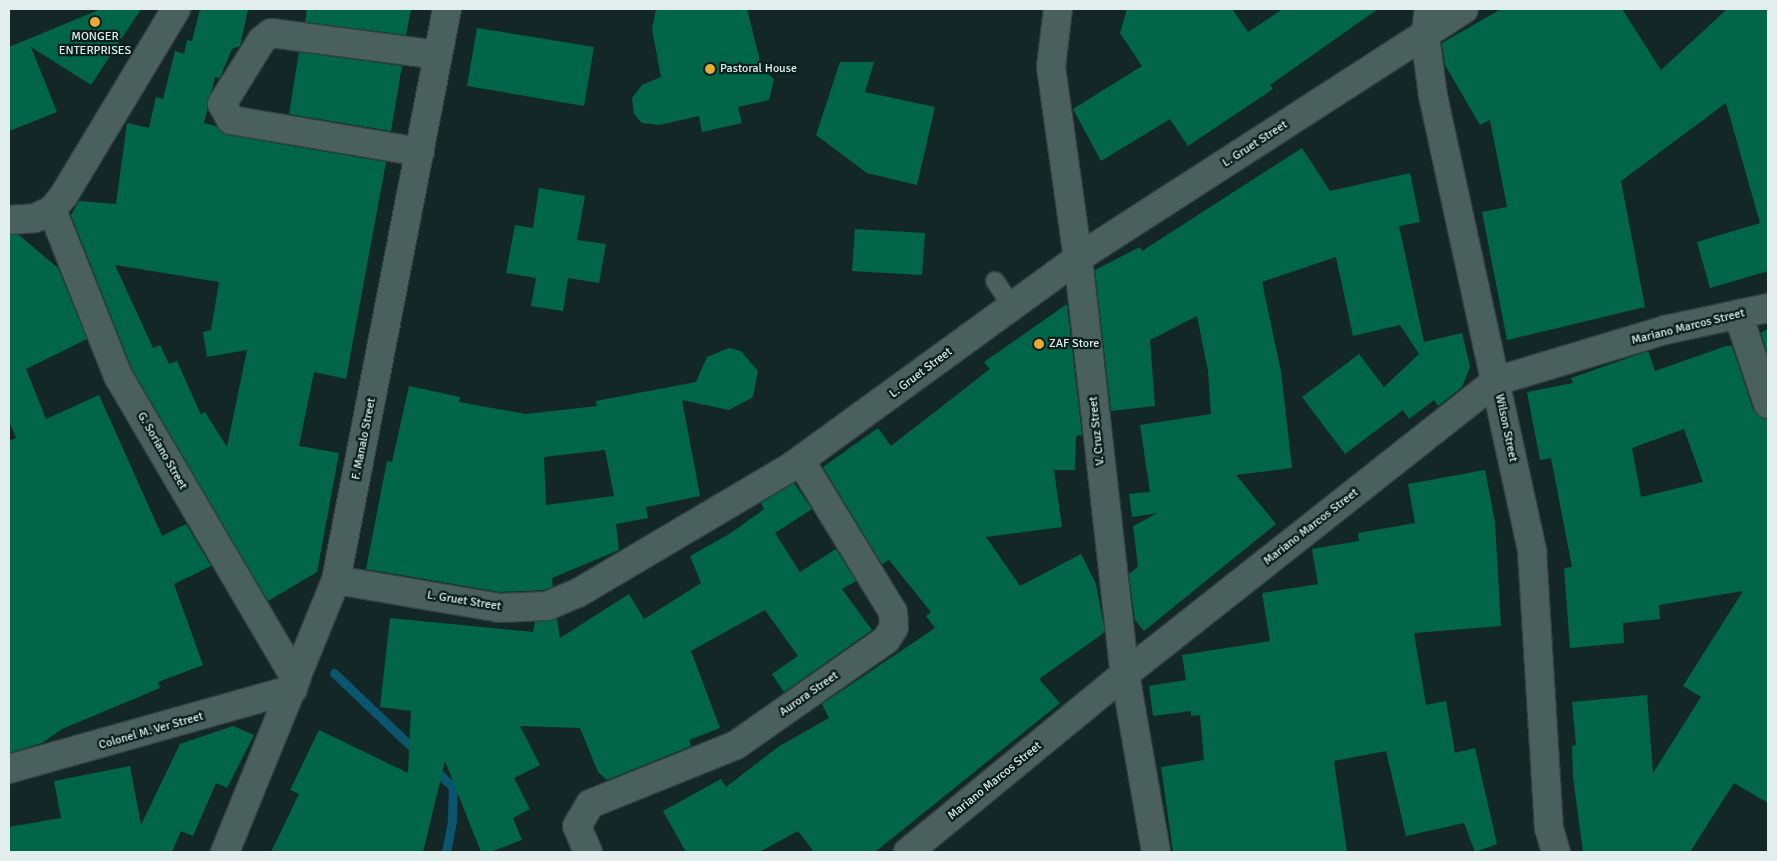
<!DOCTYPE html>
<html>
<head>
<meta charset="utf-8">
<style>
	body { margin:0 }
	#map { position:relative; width:1777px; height:861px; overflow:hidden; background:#132826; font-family:Signika,sans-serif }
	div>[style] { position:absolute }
	.stream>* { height:9px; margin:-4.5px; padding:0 4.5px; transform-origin:4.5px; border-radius:4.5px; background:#0b556e }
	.building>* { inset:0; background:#006647 }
	.roads { filter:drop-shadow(1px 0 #32423f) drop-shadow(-1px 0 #32423f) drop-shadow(0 1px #32423f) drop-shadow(0 -1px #32423f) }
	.service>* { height:18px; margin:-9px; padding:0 9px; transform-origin:9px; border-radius:9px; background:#49605c }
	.minor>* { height:28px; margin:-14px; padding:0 14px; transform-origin:14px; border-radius:14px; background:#49605c }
	.tertiary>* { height:28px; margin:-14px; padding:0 14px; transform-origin:14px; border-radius:14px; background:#49605c }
	.secondary>* { height:28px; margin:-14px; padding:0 14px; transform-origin:14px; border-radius:14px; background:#49605c }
	.dots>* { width:14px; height:14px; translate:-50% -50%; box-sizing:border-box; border:2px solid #091f1c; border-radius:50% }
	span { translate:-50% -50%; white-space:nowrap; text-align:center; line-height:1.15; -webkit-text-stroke:4.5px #091f1c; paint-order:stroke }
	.poi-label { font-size:12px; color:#e1eeeb }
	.left { translate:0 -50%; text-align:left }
	.street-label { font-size:12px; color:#e1eeeb }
	.frame { position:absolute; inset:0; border:10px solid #e1eeeb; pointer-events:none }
</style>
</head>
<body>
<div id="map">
	<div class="stream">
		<i style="left:334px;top:673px;width:115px;rotate:43.6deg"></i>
		<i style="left:433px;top:768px;width:28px;rotate:44deg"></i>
		<i style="left:453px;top:787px;width:34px;rotate:92deg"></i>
		<i style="left:452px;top:821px;width:32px;rotate:101deg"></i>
	</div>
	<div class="building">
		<i style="clip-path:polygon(101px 9px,141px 9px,91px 85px,31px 47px,57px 112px,9px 131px,9px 47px)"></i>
		<i style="clip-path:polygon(evenodd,200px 9px,248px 9px,240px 46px,232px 49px,220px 78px,215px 77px,204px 123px,216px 126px,228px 135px,386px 162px,346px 379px,314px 372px,299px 446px,339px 453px,317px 572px,268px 601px,132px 369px,71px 215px,79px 201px,116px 204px,127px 123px,149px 128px,156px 97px,163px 99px,175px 51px,184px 54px,187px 40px,192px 41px,200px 9px,115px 265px,219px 282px,211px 330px,203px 332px,207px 357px,247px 350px,227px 447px,205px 412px,201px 415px,177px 361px,169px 364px,160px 345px,153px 348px,115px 265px)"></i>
		<i style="clip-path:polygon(307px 9px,411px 9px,406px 35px,305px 22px)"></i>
		<i style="clip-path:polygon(656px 9px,747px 9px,762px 69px,774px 79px,769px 100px,738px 107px,742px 123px,702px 132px,699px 116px,659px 125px,642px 123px,634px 114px,632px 98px,642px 85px,661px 77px,652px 29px)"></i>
		<i style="clip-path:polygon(1127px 9px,1232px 9px,1248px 32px,1283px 9px,1378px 9px,1270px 85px,1273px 89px,1188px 146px,1170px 119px,1101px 161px,1073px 109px,1142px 66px,1120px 33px)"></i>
		<i style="clip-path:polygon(1501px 9px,1622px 9px,1661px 70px,1727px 9px,1768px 9px,1768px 271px,1710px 288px,1697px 242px,1760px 223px,1726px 103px,1621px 181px,1645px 307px,1507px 340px,1482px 212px,1507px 207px,1490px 120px,1480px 125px,1445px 65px,1442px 43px)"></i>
		<i style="clip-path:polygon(477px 28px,594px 47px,584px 106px,467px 86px)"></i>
		<i style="clip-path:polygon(299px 52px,402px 66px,391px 131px,289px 114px)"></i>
		<i style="clip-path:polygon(840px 62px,874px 62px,865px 92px,935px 107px,917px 185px,867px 173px,816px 135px)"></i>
		<i style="clip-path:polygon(1302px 148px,1330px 191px,1410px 173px,1420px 222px,1399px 226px,1424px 342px,1462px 333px,1470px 367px,1462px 387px,1438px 406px,1434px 400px,1409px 419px,1403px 410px,1345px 454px,1302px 397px,1359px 354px,1384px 387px,1419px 354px,1400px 325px,1353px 336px,1336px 257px,1262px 282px,1281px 372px,1292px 468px,1236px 475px,1276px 524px,1144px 631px,1135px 620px,1129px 574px,1138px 567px,1133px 526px,1158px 513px,1132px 517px,1129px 494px,1150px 492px,1140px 425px,1211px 414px,1208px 371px,1197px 316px,1150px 340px,1155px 406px,1111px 411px,1095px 270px,1140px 247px,1142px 251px)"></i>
		<i style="clip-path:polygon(539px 188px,585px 196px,577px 240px,606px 244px,599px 283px,568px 278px,563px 311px,531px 306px,536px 278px,506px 273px,515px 225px,533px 228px)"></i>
		<i style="clip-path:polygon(855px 229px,925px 233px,922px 275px,852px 271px)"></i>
		<i style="clip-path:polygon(9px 235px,19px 235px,58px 268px,87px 339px,26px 369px,46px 419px,99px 395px,162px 536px,186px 524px,211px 566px,174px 584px,203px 665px,158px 682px,160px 688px,62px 729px,42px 743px,9px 753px,9px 441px,16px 438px,9px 421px)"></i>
		<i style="clip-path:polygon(1067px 304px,1082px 435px,1076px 436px,1075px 470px,1054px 470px,1062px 527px,986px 537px,1020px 586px,1081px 554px,1096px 584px,1105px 632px,1039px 679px,1060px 703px,875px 852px,814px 852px,798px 831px,759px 852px,686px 852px,663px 811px,721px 779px,726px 787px,778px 747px,829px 718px,822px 704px,935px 628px,926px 616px,931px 612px,889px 560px,882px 564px,823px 467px,878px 428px,891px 446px,990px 369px,984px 362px)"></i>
		<i style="clip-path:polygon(1768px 329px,1768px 355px,1761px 333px)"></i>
		<i style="clip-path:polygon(evenodd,1726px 346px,1732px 346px,1753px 409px,1768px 419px,1768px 803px,1734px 783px,1690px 852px,1583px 852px,1573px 777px,1572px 746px,1576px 745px,1572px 702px,1647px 695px,1653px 773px,1701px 697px,1683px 686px,1743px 591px,1659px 605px,1660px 619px,1623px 623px,1624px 643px,1570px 648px,1564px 568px,1572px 567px,1551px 458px,1540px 460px,1527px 392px,1573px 383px,1571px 378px,1648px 351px,1655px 371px,1726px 346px,1684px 429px,1703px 482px,1641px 497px,1632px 448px,1684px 429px)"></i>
		<i style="clip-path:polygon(evenodd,729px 348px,741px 351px,758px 371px,753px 397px,729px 410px,682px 400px,700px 496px,646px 507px,648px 518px,616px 524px,619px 550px,552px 578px,553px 587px,544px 590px,500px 592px,366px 569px,387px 461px,392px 462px,409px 386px,460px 397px,459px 402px,526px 414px,597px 406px,596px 401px,696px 382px,707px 357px,729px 348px,605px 450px,614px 496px,546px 505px,544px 457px,605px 450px)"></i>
		<i style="clip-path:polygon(1485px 470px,1495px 522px,1501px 626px,1414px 633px,1426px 705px,1446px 701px,1455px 753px,1475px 748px,1497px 844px,1475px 852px,1464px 823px,1406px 836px,1386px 751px,1334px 761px,1347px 852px,1173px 852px,1161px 767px,1204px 760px,1200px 715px,1191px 716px,1191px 711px,1153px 716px,1149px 686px,1186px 680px,1182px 655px,1270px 641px,1262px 593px,1318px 584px,1312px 549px,1359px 541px,1358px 533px,1415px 523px,1408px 484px)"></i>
		<i style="clip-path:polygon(794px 483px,812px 509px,775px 533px,800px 572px,836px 549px,856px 581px,842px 589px,872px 630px,784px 692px,772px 674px,798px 656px,765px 610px,691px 651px,720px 728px,689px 740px,691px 746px,607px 780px,598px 772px,580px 728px,520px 726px,540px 765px,514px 778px,530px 809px,513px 818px,522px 840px,490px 852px,481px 852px,445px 761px,423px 852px,271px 852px,299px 794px,290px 790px,319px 730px,408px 773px,411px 711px,380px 707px,390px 618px,533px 632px,535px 622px,557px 619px,560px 638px,629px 594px,644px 619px,701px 583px,690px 556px,731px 533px,764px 509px,761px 503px)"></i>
		<i style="clip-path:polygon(233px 726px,254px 735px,227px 788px,216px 783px,193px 836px,181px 831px,172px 852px,9px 852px,9px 827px,61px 818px,54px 781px,130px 766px,141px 825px,180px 744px)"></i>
	</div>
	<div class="roads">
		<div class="service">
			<i style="left:995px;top:281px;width:29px;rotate:56deg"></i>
		</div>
		<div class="minor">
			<i style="left:1058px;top:9px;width:58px;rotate:96.9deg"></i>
			<i style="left:1051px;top:67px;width:193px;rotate:82deg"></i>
			<i style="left:1078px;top:258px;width:419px;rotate:83.6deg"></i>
			<i style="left:1125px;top:674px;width:181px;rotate:80.1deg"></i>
			<i style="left:420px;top:152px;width:192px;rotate:-170.4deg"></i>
			<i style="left:231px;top:120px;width:18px;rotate:-119deg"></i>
			<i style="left:222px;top:104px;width:75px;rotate:-58deg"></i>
			<i style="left:262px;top:40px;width:11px;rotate:-38deg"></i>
			<i style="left:271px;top:33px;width:168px;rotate:7.5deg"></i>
			<i style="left:52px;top:210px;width:179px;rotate:68.3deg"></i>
			<i style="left:118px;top:376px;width:352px;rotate:59.6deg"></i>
			<i style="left:9px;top:220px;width:26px;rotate:-4deg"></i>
			<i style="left:35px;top:218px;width:19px;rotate:-25deg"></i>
			<i style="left:52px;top:210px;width:19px;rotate:-51deg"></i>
			<i style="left:64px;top:195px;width:217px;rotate:-58.9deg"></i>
			<i style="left:1738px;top:314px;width:95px;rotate:71.6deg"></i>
			<i style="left:336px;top:580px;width:165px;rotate:9.7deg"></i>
			<i style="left:499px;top:608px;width:48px;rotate:-2.4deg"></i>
			<i style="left:547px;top:606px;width:34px;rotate:-23deg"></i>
			<i style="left:578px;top:593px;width:244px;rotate:-30.6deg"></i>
			<i style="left:788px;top:469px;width:359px;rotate:-36deg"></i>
			<i style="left:1078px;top:258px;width:459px;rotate:-32.8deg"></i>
			<i style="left:9px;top:769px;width:295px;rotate:-15.7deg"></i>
			<i style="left:588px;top:852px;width:28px;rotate:-113deg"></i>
			<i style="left:577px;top:826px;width:26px;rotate:-59deg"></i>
			<i style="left:590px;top:804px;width:157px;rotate:-22deg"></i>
			<i style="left:736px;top:745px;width:183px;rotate:-35deg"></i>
			<i style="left:886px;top:640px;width:15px;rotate:-58deg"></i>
			<i style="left:894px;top:627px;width:15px;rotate:-94deg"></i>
			<i style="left:893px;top:612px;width:177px;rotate:-121.4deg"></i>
			<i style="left:908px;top:852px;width:281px;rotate:-39.4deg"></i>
			<i style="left:1125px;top:674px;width:473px;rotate:-38.3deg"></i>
			<i style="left:1496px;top:381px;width:177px;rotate:-16.8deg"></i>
			<i style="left:1665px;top:330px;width:105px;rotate:-12.1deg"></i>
		</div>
		<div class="tertiary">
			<i style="left:225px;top:852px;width:294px;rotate:-67.8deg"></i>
			<i style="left:336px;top:580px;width:582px;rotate:-79deg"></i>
		</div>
		<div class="secondary">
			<i style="left:1429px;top:9px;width:27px;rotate:98deg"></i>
			<i style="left:1425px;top:36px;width:61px;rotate:82.4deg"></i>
			<i style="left:1433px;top:96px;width:466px;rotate:77.7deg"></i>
			<i style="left:1532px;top:551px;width:278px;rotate:86.5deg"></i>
			<i style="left:1549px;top:828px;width:25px;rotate:74deg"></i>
		</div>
	</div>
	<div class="dots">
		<i style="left:95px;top:22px;background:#e8ab37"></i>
		<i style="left:710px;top:69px;background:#e8ab37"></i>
		<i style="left:1039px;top:344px;background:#e8ab37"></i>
	</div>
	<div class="poi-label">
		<span style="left:95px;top:44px">MONGER<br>ENTERPRISES</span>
		<span class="left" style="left:720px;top:69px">Pastoral House</span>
		<span class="left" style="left:1049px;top:344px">ZAF Store</span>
	</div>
	<div class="street-label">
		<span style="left:1255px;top:144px;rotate:-33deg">L. Gruet Street</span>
		<span style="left:1688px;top:327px;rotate:-14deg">Mariano Marcos Street</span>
		<span style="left:921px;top:373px;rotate:-37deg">L. Gruet Street</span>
		<span style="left:1506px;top:428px;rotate:78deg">Wilson Street</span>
		<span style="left:1097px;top:431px;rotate:-96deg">V. Cruz Street</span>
		<span style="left:364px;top:439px;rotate:-79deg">F. Manalo Street</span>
		<span style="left:162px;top:451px;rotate:60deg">G. Soriano Street</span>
		<span style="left:1311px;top:527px;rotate:-38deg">Mariano Marcos Street</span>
		<span style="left:464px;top:601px;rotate:9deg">L. Gruet Street</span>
		<span style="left:809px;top:694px;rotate:-35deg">Aurora Street</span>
		<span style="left:151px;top:731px;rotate:-16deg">Colonel M. Ver Street</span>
		<span style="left:995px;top:781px;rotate:-39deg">Mariano Marcos Street</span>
	</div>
	<div class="frame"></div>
</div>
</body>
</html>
